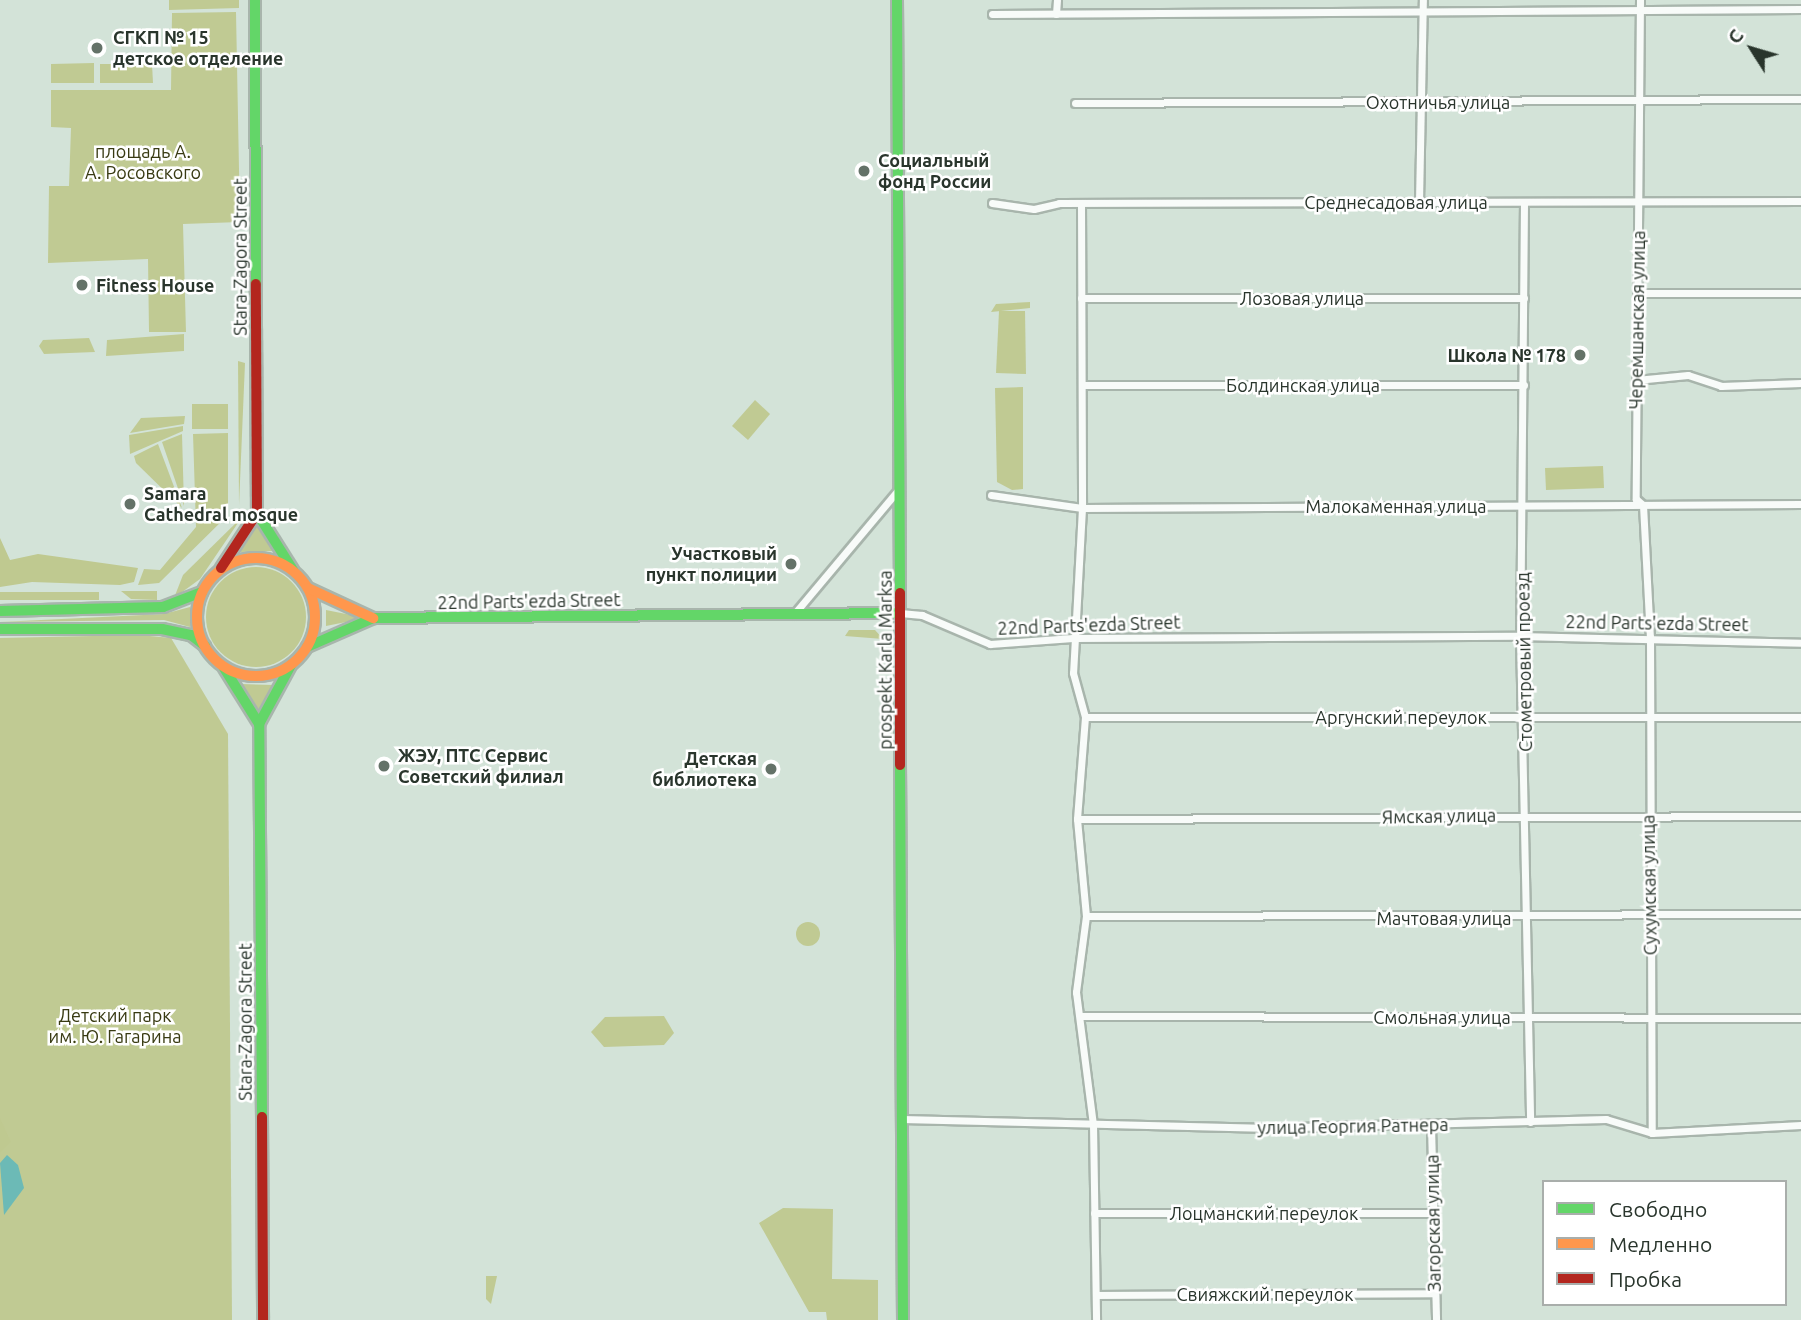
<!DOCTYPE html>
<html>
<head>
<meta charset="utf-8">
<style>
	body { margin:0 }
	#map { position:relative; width:1801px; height:1320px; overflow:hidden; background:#d3e3d8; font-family:Ubuntu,sans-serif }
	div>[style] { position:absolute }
	.green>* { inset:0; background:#c0ca93 }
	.round { border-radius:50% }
	.forest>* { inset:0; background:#bfc990 }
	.water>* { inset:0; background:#6cbab6 }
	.roads { filter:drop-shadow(2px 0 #a8b5ac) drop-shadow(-2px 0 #a8b5ac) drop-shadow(0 2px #a8b5ac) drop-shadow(0 -2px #a8b5ac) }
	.street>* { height:7px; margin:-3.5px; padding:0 3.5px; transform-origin:3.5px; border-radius:3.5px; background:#f8fbf9 }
	.fast>* { height:10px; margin:-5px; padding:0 5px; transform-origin:5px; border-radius:5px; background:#63d668 }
	.slow>* { height:10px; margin:-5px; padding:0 5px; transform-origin:5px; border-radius:5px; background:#ff974d }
	.slow>.ring { margin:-5px; padding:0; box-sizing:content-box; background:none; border:10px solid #ff974d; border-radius:50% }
	.jam>* { height:10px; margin:-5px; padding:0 5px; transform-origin:5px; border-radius:5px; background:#b3261e }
	.dots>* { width:19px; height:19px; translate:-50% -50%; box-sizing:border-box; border:4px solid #fff; border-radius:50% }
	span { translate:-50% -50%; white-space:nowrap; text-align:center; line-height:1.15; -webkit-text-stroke:5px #fff; paint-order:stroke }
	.poi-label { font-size:18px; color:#29352c; font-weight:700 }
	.left { translate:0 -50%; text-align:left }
	.right { translate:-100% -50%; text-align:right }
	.street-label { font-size:18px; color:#29352c }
	.park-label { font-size:18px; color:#383a12 }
	.legend { position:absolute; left:1542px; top:1180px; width:245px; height:126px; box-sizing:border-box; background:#fff; border:2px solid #a9aeab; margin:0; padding:9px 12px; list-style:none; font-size:21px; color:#29352c }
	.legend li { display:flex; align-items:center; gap:14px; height:35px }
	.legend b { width:35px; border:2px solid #a9aeab }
	.north { position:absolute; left:1717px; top:14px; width:70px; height:70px; -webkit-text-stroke:5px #fff; paint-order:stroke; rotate:307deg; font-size:19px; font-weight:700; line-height:28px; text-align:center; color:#29352c }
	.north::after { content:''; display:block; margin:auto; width:24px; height:32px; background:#29352c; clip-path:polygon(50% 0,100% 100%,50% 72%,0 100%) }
</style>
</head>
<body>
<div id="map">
	<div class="green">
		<i style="clip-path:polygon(169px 0,239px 0,239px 8px,169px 10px)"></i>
		<i style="clip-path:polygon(236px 12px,240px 222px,183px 224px,186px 332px,149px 332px,148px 259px,48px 263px,49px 186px,69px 186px,71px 128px,51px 127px,51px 90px,171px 90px,172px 13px)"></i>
		<i style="clip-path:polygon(94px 63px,94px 83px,51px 83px,51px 64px)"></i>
		<i style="clip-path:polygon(100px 64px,152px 64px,153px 83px,100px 83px)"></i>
		<i style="clip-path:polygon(1030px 302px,1030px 308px,991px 312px,996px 304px)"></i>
		<i style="clip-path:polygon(999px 311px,1025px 311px,1026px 374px,996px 373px)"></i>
		<i style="clip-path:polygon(184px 334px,184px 351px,106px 356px,107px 340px)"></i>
		<i style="clip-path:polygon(89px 338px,95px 352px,44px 354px,39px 346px,43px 340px)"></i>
		<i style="clip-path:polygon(238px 361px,245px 363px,239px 505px)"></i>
		<i style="clip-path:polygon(1023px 387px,1023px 489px,1012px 490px,997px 482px,995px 388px)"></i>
		<i style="clip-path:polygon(755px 400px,770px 414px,748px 440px,732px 426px)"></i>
		<i style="clip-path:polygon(192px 404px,228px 404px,228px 429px,192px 429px)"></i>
		<i style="clip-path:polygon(185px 416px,184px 424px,130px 433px,141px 418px)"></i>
		<i style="clip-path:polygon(183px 426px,183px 431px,130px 454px,129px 435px)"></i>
		<i style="clip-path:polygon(228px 433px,228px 515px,159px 583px,138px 585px,144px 569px,160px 570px,196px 527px,193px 434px)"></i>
		<i style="clip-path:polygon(182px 434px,184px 506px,162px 442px)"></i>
		<i style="clip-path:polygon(158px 444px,182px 508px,136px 463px,134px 456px)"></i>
		<i style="clip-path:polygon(1603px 466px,1604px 488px,1546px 490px,1545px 468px)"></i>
		<i style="clip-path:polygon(242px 517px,200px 579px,174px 598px,183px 575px)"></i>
		<i style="clip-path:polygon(257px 521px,274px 551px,240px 552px,251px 535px)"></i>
		<i class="round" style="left:206px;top:567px;width:100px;height:100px"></i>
		<i style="clip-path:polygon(121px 591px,157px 591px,157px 600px,131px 599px)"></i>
		<i style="clip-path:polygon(0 592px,99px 592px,99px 600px,0 600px)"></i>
		<i style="clip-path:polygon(190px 607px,190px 627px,164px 620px,0 622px,164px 614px)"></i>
		<i style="clip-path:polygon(326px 610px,356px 616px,356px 620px,326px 626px)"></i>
		<i style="clip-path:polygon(875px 630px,883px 639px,845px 636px,849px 630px)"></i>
		<i style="clip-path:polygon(139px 635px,171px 638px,228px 734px,232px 1320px,0 1320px,0 638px)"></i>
		<i style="clip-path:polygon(241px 684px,273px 685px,259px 716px,253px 703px)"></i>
		<i class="round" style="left:796px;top:922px;width:24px;height:24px"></i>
		<i style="clip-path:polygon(664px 1016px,674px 1033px,664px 1045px,604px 1047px,591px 1032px,605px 1017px)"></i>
		<i style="clip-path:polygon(783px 1208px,833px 1209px,832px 1279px,878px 1280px,878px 1320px,827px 1320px,826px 1312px,809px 1312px,759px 1223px)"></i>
		<i style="clip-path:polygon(486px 1276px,497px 1276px,491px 1304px,486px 1299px)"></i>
	</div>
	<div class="forest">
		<i style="clip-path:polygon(0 538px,10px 560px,38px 554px,138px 568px,134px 582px,120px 585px,32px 582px,0 587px)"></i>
		<i style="clip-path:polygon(0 1118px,11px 1142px,0 1153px)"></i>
	</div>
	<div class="water">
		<i style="clip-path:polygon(7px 1155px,18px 1165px,24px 1188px,4px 1215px,0 1163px)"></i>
	</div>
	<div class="roads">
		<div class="street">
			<i style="left:1640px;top:0;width:499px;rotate:90.5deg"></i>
			<i style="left:1636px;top:499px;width:9px;rotate:41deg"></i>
			<i style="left:1643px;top:505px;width:132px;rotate:87deg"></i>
			<i style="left:1650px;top:637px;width:496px;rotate:89.8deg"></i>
			<i style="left:992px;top:14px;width:809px;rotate:-0.35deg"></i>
			<i style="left:1056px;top:14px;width:14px;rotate:-86deg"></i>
			<i style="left:1075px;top:103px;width:726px;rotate:-0.32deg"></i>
			<i style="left:1419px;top:202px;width:202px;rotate:-88.9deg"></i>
			<i style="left:1524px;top:202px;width:434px;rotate:90.5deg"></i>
			<i style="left:1520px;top:636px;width:486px;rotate:88.8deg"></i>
			<i style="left:992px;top:203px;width:42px;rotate:8.1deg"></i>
			<i style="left:1034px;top:209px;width:26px;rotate:-13deg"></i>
			<i style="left:1059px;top:203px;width:742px;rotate:-0.15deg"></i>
			<i style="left:1081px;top:203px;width:305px;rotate:89.8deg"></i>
			<i style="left:1082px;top:508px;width:165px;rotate:93.1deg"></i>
			<i style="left:1073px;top:673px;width:46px;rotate:74.7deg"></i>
			<i style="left:1085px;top:717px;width:102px;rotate:94.5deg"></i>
			<i style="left:1077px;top:819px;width:97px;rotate:84.7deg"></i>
			<i style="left:1086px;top:916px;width:77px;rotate:97.5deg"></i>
			<i style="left:1076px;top:992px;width:133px;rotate:82.7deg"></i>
			<i style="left:1093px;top:1124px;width:196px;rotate:89.1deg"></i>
			<i style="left:1637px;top:293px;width:164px"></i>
			<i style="left:1081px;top:298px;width:443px"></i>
			<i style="left:1636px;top:380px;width:52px;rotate:-5.5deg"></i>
			<i style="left:1688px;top:375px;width:35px;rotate:18deg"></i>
			<i style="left:1721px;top:386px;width:80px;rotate:-2.1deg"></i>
			<i style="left:1082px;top:385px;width:442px"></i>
			<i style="left:991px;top:495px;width:92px;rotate:8.1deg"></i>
			<i style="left:1082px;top:508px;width:719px;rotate:-0.32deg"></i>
			<i style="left:900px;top:613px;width:22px;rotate:5deg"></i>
			<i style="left:922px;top:615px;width:74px;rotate:23.1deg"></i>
			<i style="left:990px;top:644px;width:83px;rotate:-4.1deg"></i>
			<i style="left:1073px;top:638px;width:447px;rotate:-0.3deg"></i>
			<i style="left:1520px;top:636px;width:281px;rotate:1.4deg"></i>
			<i style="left:794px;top:614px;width:163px;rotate:-50deg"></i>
			<i style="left:1085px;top:717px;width:716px"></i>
			<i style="left:1077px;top:819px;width:724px;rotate:-0.24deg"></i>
			<i style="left:1086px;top:916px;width:715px;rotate:-0.16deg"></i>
			<i style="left:1082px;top:1016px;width:719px;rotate:0.16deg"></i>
			<i style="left:902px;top:1119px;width:358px;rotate:1.4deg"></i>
			<i style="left:1260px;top:1128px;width:346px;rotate:-1.5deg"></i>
			<i style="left:1606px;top:1119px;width:48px;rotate:16.9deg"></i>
			<i style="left:1652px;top:1133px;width:149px;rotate:-3.1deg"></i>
			<i style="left:1431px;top:1126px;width:194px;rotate:88.5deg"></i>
			<i style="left:1094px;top:1213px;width:339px"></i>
			<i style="left:1096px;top:1295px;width:339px;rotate:-0.3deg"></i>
		</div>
		<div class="fast">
			<i style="left:255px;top:0;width:284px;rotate:89.8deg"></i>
			<i style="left:897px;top:0;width:593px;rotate:89.71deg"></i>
			<i style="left:257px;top:513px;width:67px;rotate:57.7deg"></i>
			<i style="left:0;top:611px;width:163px;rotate:-1.4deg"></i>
			<i style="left:163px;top:607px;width:42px;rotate:-21deg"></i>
			<i style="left:0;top:629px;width:162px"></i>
			<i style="left:162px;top:629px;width:30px;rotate:12deg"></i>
			<i style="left:191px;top:635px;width:18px;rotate:38deg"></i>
			<i style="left:307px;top:647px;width:72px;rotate:-23.7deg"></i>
			<i style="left:373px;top:618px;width:527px;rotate:-0.54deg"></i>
			<i style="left:224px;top:668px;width:66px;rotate:58deg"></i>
			<i style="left:900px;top:765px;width:555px;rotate:89.69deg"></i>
			<i style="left:262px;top:1117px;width:393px;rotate:-90.4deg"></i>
			<i style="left:259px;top:724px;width:67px;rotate:-61.5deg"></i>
		</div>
		<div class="slow">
			<i class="ring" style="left:197px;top:558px;width:108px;height:108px"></i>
			<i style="left:308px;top:588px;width:72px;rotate:24.8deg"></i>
		</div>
		<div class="jam">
			<i style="left:221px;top:568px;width:66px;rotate:-56.8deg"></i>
			<i style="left:257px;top:513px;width:229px;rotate:-90.3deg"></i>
			<i style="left:900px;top:593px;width:172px;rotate:90deg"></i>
			<i style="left:262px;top:1117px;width:203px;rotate:89.7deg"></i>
		</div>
	</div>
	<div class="dots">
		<i style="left:97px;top:48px;background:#647268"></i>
		<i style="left:864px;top:171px;background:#647268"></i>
		<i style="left:82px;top:285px;background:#647268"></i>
		<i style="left:1580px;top:355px;background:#647268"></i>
		<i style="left:130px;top:504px;background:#647268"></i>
		<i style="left:791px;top:564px;background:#647268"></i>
		<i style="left:384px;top:766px;background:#647268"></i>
		<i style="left:771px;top:769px;background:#647268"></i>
	</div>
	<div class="poi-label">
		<span class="left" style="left:113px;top:48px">СГКП № 15<br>детское отделение</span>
		<span class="left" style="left:878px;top:171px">Социальный<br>фонд России</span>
		<span class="left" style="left:96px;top:285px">Fitness House</span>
		<span class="right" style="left:1566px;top:355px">Школа № 178</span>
		<span class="left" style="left:144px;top:504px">Samara<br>Cathedral mosque</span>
		<span class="right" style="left:777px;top:564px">Участковый<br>пункт полиции</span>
		<span class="left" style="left:398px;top:766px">ЖЭУ, ПТС Сервис<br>Советский филиал</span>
		<span class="right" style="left:757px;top:769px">Детская<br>библиотека</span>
	</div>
	<div class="street-label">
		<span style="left:1438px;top:102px">Охотничья улица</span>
		<span style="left:1396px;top:202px">Среднесадовая улица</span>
		<span style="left:240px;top:257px;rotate:-90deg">Stara-Zagora Street</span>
		<span style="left:1302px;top:298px">Лозовая улица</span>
		<span style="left:1637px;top:320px;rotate:-89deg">Черемшанская улица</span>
		<span style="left:1303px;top:385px">Болдинская улица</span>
		<span style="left:1396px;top:506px">Малокаменная улица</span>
		<span style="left:529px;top:601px;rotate:-1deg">22nd Parts'ezda Street</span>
		<span style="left:1657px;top:623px;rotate:1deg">22nd Parts'ezda Street</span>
		<span style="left:1089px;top:625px;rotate:-2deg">22nd Parts'ezda Street</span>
		<span style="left:885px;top:660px;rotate:-90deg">prospekt Karla Marksa</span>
		<span style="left:1524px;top:662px;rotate:-91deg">Стометровый проезд</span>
		<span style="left:1401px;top:717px">Аргунский переулок</span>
		<span style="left:1439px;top:816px;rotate:-1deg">Ямская улица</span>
		<span style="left:1649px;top:885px;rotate:-91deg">Сухумская улица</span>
		<span style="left:1444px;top:918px">Мачтовая улица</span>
		<span style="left:1442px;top:1017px">Смольная улица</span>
		<span style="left:245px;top:1022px;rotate:-90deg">Stara-Zagora Street</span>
		<span style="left:1353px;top:1126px;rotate:-1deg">улица Георгия Ратнера</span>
		<span style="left:1264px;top:1213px">Лоцманский переулок</span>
		<span style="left:1433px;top:1223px;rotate:-91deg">Загорская улица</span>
		<span style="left:1265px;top:1294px">Свияжский переулок</span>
	</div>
	<div class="park-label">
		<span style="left:143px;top:162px">площадь А.<br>А. Росовского</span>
		<span style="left:115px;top:1026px">Детский парк<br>им. Ю. Гагарина</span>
	</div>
	<ul class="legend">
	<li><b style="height:9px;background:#63d668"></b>Свободно</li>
	<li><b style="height:9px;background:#ff974d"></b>Медленно</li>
	<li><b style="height:9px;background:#b3261e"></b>Пробка</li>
	</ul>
	<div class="north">С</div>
</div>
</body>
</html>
